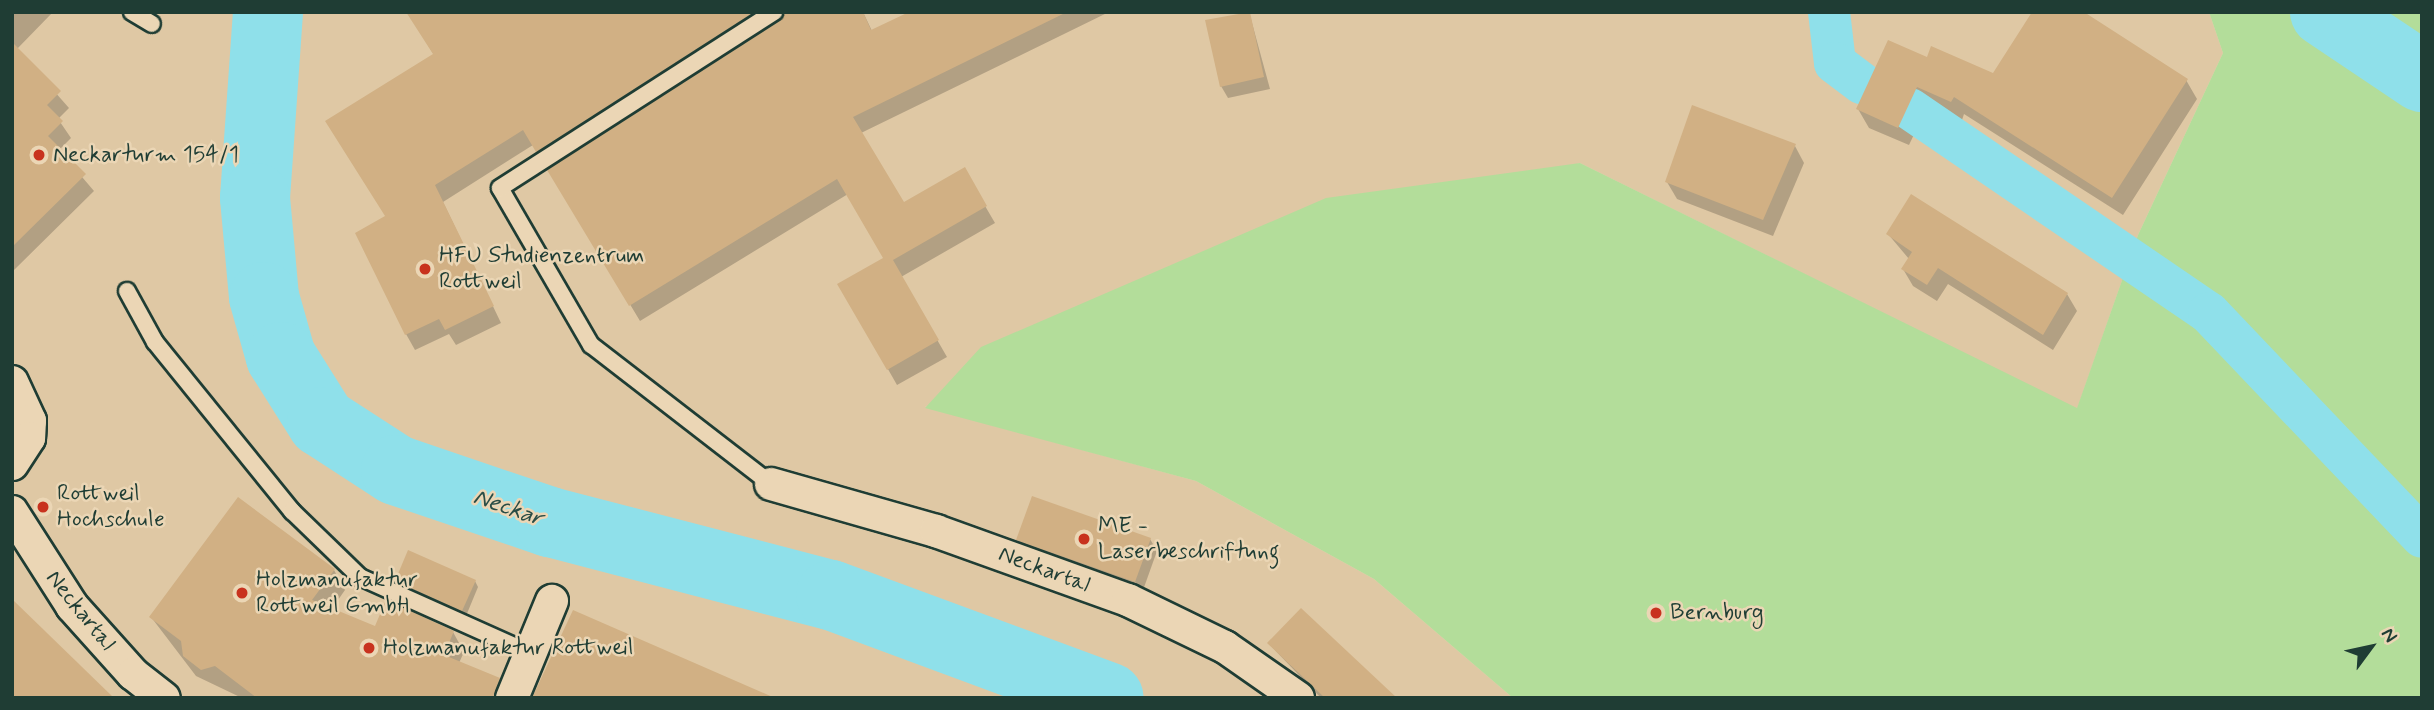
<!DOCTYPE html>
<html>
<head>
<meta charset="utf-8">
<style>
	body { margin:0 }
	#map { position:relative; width:2434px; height:710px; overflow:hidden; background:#ebd6b5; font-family:Mynerve,sans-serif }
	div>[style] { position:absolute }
	.built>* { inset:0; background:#dfc8a4 }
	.green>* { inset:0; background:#b3dd9a }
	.shadow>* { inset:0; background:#0003 }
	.canal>* { height:42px; margin:-21px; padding:0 21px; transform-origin:21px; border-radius:21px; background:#8fe0ea }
	.river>* { height:70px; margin:-35px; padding:0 35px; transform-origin:35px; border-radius:35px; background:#8fe0ea }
	.building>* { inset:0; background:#d1b084 }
	.roads { filter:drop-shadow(2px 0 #1f3d34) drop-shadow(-2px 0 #1f3d34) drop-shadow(0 2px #1f3d34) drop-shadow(0 -2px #1f3d34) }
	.lane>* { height:16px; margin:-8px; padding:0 8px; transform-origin:8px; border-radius:8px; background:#ebd6b5 }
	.street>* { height:32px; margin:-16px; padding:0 16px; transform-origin:16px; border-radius:16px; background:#ebd6b5 }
	.dots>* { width:19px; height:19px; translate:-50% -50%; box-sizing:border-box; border:4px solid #ebd6b5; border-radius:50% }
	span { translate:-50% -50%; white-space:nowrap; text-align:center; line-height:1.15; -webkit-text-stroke:5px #ebd6b5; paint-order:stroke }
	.poi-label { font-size:23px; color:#1f3d34 }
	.left { translate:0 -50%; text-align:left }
	.street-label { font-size:23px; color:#1f3d34 }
	.water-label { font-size:24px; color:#2a4d46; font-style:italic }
	.frame { position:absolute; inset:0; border:14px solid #1f3d34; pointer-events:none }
	.north { position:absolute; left:2336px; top:612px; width:70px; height:70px; -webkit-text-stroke:5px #ebd6b5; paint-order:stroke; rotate:57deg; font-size:19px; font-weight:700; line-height:28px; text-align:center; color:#1f3d34 }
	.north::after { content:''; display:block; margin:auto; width:24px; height:32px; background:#1f3d34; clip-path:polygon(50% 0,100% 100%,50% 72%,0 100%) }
</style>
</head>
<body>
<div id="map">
	<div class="built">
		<i style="clip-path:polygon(12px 12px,2209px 12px,2223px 53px,2138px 235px,2077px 409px,1580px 163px,925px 407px,1196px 481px,1374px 579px,1513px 698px,12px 698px)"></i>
	</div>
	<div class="green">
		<i style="clip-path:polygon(2209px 12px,2422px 12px,2422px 698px,1513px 698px,1374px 579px,1196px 481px,925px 408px,981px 347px,1326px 198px,1580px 163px,2077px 408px,2138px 235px,2223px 53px)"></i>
	</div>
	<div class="shadow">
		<i style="clip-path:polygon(12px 12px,53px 12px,17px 49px,69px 108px,58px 119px,71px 138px,59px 150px,94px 191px,12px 272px)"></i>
		<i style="clip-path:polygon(408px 12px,863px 12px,872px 31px,914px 12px,1109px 12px,861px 133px,904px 204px,964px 170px,995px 223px,901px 277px,947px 357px,897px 385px,840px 285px,885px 259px,848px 194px,640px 321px,550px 171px,675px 86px,547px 167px,533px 145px,443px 202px,501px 323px,456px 345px,449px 334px,415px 350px,406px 334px,387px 217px,434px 55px)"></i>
		<i style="clip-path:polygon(1249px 12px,1270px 89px,1228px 98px,1221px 86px)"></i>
		<i style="clip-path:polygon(1927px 60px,1994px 76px,2186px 80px,2197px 99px,2123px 215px,1964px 114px,1962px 120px,1928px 105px,1909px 145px,1869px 128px,1858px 109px)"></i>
		<i style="clip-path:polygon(1795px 146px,1804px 163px,1773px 236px,1677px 199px,1667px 182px)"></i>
		<i style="clip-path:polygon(1888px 234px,2067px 294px,2077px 311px,2053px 350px,1948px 284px,1937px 301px,1913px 286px,1903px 269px,1909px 259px)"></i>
		<i style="clip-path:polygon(1150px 539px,1157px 551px,1142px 593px,1025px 552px,1018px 540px)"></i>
		<i style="clip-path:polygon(334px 570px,345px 590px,331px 610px,376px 629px,453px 632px,464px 652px,459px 663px,499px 680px,509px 698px,242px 698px,196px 676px,151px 617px)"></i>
		<i style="clip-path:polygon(397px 581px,475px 581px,478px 587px,466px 616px)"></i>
		<i style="clip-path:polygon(1269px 644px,1394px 698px,1321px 698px)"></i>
	</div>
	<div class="canal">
		<i style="left:1829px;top:12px;width:51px;rotate:83.3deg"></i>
		<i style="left:1835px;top:63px;width:34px;rotate:37deg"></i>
		<i style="left:1910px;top:109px;width:362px;rotate:34.3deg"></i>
		<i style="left:2209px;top:313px;width:309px;rotate:46.4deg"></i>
	</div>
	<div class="river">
		<i style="left:268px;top:12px;width:186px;rotate:94deg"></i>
		<i style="left:255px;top:198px;width:99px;rotate:84.8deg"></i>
		<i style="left:264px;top:297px;width:62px;rotate:74.2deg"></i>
		<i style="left:281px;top:357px;width:77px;rotate:57.8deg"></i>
		<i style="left:322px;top:422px;width:88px;rotate:33deg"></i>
		<i style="left:396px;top:470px;width:163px;rotate:18.7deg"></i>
		<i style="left:550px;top:522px;width:290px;rotate:14.6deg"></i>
		<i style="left:831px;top:595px;width:296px;rotate:20.3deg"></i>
		<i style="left:2325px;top:12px;width:117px;rotate:33.8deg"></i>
	</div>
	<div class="building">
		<i style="clip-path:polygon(406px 12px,754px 12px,536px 152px,523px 130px,435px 185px,494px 306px,445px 330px,439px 319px,405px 335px,355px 233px,385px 216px,325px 121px,433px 54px)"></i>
		<i style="clip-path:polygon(784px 12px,863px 12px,871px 30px,909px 12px,1067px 12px,853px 117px,904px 202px,965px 167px,987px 206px,893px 260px,939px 340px,887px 370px,837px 284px,883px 258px,837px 179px,629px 306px,547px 170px)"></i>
		<i style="clip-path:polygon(1250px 12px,1264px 77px,1220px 87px,1205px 20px)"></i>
		<i style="clip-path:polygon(2032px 12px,2084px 12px,2188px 79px,2112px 198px,1954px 97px,1951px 102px,1917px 87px,1898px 128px,1856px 109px,1888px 40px,1927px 57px,1931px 46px,1993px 73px)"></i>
		<i style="clip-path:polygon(12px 42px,61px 91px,47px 105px,63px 121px,48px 136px,86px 174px,12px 247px)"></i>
		<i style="clip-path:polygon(1692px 105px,1796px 144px,1763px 220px,1665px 182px)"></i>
		<i style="clip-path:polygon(1911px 194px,2068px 293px,2043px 335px,1938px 268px,1927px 285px,1901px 269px,1912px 252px,1886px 234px)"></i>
		<i style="clip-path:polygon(1032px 496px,1151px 538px,1135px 582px,1016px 540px)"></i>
		<i style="clip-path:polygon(238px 497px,335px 569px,312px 600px,375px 626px,386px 600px,454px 631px,444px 655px,500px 678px,494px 698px,257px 698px,215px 666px,201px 670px,183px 656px,181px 641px,149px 617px)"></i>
		<i style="clip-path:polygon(408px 550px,476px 580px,462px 611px,395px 581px)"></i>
		<i style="clip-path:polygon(12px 599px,114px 698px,12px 698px)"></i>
		<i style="clip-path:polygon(1301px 608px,1397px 698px,1325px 698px,1267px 643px)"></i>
		<i style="clip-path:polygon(573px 610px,775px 698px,532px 698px)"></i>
	</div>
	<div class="roads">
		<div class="lane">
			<i style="left:132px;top:12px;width:23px;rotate:31deg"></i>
			<i style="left:127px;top:291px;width:58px;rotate:61.2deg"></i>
			<i style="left:155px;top:342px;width:218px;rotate:51deg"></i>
			<i style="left:292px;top:511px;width:95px;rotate:44.1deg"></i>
			<i style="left:360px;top:577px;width:186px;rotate:24.1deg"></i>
			<i style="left:771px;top:484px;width:227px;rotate:-142.3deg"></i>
			<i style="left:591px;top:345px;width:181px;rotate:-120.1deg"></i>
			<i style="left:500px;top:188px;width:326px;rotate:-32.7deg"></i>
		</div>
		<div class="street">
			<i style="left:12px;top:382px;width:43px;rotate:65.2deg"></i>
			<i style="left:30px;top:421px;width:17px;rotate:93deg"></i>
			<i style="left:29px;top:438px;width:31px;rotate:123deg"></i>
			<i style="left:771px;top:484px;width:172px;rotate:15.9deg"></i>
			<i style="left:936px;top:531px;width:204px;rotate:19.8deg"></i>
			<i style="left:1128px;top:600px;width:108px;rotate:25.9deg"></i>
			<i style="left:1225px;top:647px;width:89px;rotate:34.9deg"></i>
			<i style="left:12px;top:512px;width:112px;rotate:57.4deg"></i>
			<i style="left:72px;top:606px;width:91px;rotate:48.1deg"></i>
			<i style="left:133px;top:674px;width:39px;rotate:38deg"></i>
			<i style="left:512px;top:698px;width:105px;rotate:-67.6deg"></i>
		</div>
	</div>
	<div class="dots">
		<i style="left:39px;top:155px;background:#c8321e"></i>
		<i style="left:425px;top:269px;background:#c8321e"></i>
		<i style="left:43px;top:507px;background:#c8321e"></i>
		<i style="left:1084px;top:539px;background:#c8321e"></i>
		<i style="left:242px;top:593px;background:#c8321e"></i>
		<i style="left:1656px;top:613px;background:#c8321e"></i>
		<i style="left:369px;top:648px;background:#c8321e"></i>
	</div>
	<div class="poi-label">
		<span class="left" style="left:53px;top:155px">Neckarturm 154/1</span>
		<span class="left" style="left:439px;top:269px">HFU Studienzentrum<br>Rottweil</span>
		<span class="left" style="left:57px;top:507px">Rottweil<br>Hochschule</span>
		<span class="left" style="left:1098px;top:539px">ME -<br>Laserbeschriftung</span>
		<span class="left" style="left:256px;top:593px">Holzmanufaktur<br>Rottweil GmbH</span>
		<span class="left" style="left:1670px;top:613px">Bernburg</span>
		<span class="left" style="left:383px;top:648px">Holzmanufaktur Rottweil</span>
	</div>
	<div class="street-label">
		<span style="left:1044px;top:570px;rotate:20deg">Neckartal</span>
		<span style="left:80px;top:611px;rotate:51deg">Neckartal</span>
	</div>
	<div class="water-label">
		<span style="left:508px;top:508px;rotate:19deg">Neckar</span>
	</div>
	<div class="frame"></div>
	<div class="north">N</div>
</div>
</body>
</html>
